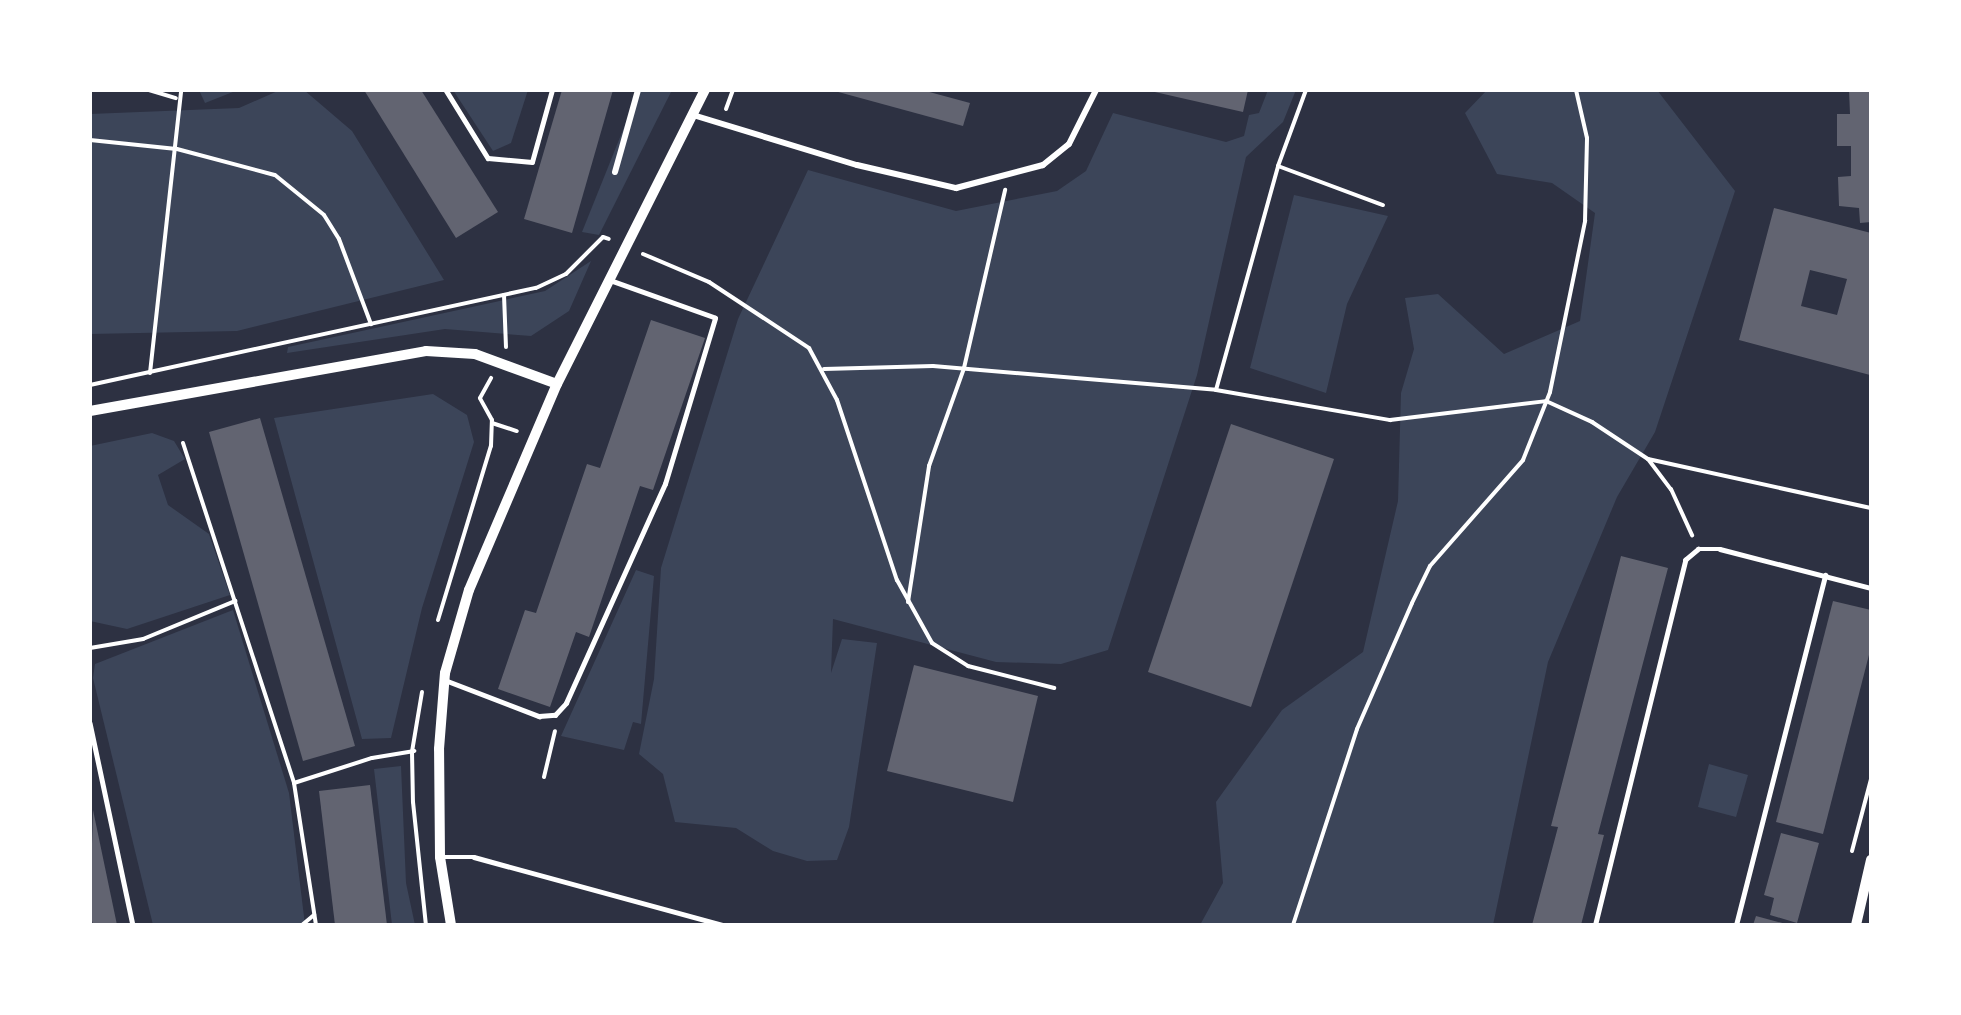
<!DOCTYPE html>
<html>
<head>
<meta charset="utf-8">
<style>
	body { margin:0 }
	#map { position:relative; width:1961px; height:1015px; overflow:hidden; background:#2d3142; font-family:"Fira Sans Condensed",sans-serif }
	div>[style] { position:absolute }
	.green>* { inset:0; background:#3c4559 }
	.building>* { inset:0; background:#626471 }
	.path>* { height:4px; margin:-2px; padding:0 2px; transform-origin:2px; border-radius:2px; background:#fff }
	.service>* { height:4.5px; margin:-2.25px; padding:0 2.25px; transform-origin:2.25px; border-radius:2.25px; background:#fff }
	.minor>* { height:6px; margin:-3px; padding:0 3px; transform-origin:3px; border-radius:3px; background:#fff }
	.tertiary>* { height:10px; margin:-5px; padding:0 5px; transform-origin:5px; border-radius:5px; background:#fff }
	span { translate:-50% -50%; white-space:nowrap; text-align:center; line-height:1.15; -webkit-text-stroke:4.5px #fff; paint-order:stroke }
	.frame { position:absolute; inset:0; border:92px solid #fff; pointer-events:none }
</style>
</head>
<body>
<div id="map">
	<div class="green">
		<i style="clip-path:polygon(199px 90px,238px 90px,205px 103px)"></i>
		<i style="clip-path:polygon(280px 90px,304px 90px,352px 131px,444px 280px,237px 331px,90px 334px,90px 114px,239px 108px)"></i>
		<i style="clip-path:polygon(453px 90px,528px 90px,511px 143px,493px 151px)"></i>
		<i style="clip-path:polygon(639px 90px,672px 90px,599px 235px,582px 232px)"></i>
		<i style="clip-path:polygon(1268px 90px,1296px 90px,1283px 122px,1246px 157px,1197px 375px,1108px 650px,1061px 664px,996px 662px,833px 619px,831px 673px,842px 639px,877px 643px,849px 827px,837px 860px,807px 861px,773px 851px,736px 828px,675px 822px,663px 774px,639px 754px,654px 679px,661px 568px,738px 319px,808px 170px,956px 211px,1057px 191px,1086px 171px,1113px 113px,1226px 142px,1244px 136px,1249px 115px,1259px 113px)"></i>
		<i style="clip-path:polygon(1487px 90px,1657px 90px,1735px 191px,1655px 432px,1617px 497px,1548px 662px,1493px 925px,1200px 925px,1223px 883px,1216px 802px,1282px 710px,1363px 652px,1398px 501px,1401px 393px,1414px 349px,1405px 298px,1438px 294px,1504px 354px,1580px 321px,1595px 213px,1552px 183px,1497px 174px,1465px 113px)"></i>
		<i style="clip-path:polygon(1294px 195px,1388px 216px,1347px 304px,1326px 393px,1250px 368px)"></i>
		<i style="clip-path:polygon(591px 261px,569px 311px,531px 336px,445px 329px,287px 353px,288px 347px,545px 291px)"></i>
		<i style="clip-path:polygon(433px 394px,467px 415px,474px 442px,422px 608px,391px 738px,362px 739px,274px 418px)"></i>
		<i style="clip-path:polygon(152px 433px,174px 441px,185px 459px,158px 475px,168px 505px,209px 534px,230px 595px,127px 629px,90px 621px,90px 446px)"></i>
		<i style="clip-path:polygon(636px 570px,654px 576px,641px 724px,633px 722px,624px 750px,561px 736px)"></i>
		<i style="clip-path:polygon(233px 610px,289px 793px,305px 925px,153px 925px,93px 678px,95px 664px)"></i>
		<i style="clip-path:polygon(1709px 764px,1748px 775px,1736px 817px,1698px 807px)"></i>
		<i style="clip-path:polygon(401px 766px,406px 883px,415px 925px,392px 925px,374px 769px)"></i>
	</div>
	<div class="building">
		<i style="clip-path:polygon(364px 90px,421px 90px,498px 212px,456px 238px)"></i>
		<i style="clip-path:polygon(562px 90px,613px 90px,572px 233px,524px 219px)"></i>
		<i style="clip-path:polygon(831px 90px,922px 90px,970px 103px,963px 126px)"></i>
		<i style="clip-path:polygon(1146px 90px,1248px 90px,1243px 112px)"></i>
		<i style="clip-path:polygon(1849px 90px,1871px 90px,1871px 222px,1860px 223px,1859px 208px,1839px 206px,1838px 177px,1851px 176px,1851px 146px,1837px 146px,1837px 114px,1850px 114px)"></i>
		<i style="clip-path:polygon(evenodd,1774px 208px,1871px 233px,1870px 375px,1739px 340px,1774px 208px,1810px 270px,1847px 279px,1837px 315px,1801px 306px,1810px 270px)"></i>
		<i style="clip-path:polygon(651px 320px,705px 338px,653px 490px,640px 486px,589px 637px,576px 632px,550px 707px,498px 689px,525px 610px,536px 613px,587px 464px,600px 468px)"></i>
		<i style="clip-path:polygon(260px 418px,355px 746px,303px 761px,209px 432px)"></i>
		<i style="clip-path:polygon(1231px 424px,1334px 459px,1251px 707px,1148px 672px)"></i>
		<i style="clip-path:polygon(1621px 556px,1668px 568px,1598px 834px,1604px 835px,1581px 925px,1532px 925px,1558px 827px,1551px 826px)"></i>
		<i style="clip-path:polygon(1833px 601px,1871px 610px,1871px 647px,1823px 834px,1776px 822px)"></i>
		<i style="clip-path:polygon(914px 665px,1038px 696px,1013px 802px,887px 771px)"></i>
		<i style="clip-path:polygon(370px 785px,387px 925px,335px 925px,319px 791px)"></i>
		<i style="clip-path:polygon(93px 810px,117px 925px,93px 925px,90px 912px)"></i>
		<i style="clip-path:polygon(1781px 833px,1819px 843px,1797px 923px,1770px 915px,1774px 898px,1764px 895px)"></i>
		<i style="clip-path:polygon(1756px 916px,1786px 924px,1786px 925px,1753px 925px)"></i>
	</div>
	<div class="path">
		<i style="left:149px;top:90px;width:28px;rotate:17deg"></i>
		<i style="left:726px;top:109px;width:20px;rotate:-70deg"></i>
		<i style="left:90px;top:140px;width:87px;rotate:5.9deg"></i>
		<i style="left:177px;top:149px;width:101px;rotate:14.9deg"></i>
		<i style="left:275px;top:175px;width:63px;rotate:39.2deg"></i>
		<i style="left:324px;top:215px;width:28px;rotate:58deg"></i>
		<i style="left:339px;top:239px;width:91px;rotate:69.4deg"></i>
		<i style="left:1278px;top:166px;width:112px;rotate:20.4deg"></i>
		<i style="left:643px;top:254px;width:72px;rotate:23deg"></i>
		<i style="left:709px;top:282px;width:120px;rotate:33.4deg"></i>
		<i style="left:809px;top:348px;width:59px;rotate:61.7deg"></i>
		<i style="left:837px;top:400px;width:190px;rotate:71.6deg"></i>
		<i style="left:897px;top:580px;width:72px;rotate:60.9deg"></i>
		<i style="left:932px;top:643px;width:43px;rotate:32.6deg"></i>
		<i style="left:968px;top:666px;width:89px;rotate:14.3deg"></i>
		<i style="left:504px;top:295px;width:52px;rotate:87.8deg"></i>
		<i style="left:824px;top:369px;width:109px;rotate:-1.6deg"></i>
		<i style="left:933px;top:366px;width:284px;rotate:4.8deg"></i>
		<i style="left:1216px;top:390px;width:177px;rotate:9.8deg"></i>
		<i style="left:1390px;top:420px;width:157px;rotate:-6.9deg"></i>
		<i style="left:1546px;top:401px;width:51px;rotate:24.5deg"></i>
		<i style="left:1592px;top:422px;width:67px;rotate:33.5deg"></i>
		<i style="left:1648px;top:459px;width:228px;rotate:12.4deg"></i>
		<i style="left:150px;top:373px;width:285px;rotate:-83.7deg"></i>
		<i style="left:90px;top:385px;width:456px;rotate:-12.3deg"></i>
		<i style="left:536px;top:288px;width:33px;rotate:-25deg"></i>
		<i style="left:566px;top:274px;width:52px;rotate:-45deg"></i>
		<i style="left:603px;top:237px;width:6px;rotate:18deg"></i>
		<i style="left:1216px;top:390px;width:232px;rotate:-74.5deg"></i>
		<i style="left:1278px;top:166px;width:81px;rotate:-69.8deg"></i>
		<i style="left:492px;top:423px;width:26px;rotate:18deg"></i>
		<i style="left:183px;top:443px;width:358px;rotate:71.9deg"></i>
		<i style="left:294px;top:783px;width:144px;rotate:81.2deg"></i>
		<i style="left:1648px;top:459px;width:38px;rotate:53deg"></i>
		<i style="left:1671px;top:489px;width:51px;rotate:65.5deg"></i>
		<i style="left:908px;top:602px;width:138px;rotate:-81.2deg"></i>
		<i style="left:929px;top:466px;width:104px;rotate:-70.3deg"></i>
		<i style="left:964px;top:368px;width:183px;rotate:-77deg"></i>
		<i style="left:438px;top:620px;width:182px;rotate:-73.1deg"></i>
		<i style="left:491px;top:446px;width:26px;rotate:-88deg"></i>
		<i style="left:492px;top:420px;width:25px;rotate:-119deg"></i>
		<i style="left:480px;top:398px;width:23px;rotate:-61deg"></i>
		<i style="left:90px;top:648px;width:54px;rotate:-9.6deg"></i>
		<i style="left:143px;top:639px;width:100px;rotate:-22.4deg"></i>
		<i style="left:422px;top:692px;width:61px;rotate:99.5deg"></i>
		<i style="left:412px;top:752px;width:50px;rotate:88.9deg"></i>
		<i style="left:413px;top:802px;width:124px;rotate:84deg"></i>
		<i style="left:544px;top:777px;width:47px;rotate:-76.6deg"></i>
		<i style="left:294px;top:783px;width:82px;rotate:-17.8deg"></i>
		<i style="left:372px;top:758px;width:43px;rotate:-9.5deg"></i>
		<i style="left:1852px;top:851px;width:74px;rotate:-75.2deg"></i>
		<i style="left:302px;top:925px;width:16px;rotate:-40deg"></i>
		<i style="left:1293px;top:925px;width:206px;rotate:-71.9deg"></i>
		<i style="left:1357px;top:729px;width:137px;rotate:-66.4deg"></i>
		<i style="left:1412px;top:603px;width:41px;rotate:-64.1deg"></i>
		<i style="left:1430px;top:566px;width:141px;rotate:-48.7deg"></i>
		<i style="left:1523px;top:460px;width:73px;rotate:-68.3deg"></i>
		<i style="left:1550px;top:392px;width:175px;rotate:-78.4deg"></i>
		<i style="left:1585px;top:221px;width:83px;rotate:-88.6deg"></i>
		<i style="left:1587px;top:138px;width:49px;rotate:-102.9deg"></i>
	</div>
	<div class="service">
		<i style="left:446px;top:90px;width:80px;rotate:58.3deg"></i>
		<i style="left:488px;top:158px;width:44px;rotate:5.2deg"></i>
		<i style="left:532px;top:162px;width:75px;rotate:-74.5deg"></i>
		<i style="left:445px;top:680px;width:101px;rotate:21deg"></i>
		<i style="left:539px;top:716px;width:16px;rotate:-4deg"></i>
		<i style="left:555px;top:715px;width:16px;rotate:-47deg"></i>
		<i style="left:566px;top:703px;width:240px;rotate:-65.7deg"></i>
		<i style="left:665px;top:484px;width:173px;rotate:-73.2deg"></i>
		<i style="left:715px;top:318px;width:110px;rotate:-160.4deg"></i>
		<i style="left:90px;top:723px;width:207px;rotate:78deg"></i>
		<i style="left:441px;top:857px;width:33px"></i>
		<i style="left:474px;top:857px;width:258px;rotate:15.3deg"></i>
		<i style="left:1595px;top:925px;width:376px;rotate:-76.1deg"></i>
		<i style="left:1685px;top:560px;width:17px;rotate:-40deg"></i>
		<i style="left:1698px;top:549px;width:22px"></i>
		<i style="left:1720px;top:549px;width:156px;rotate:14.5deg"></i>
		<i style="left:1736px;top:925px;width:361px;rotate:-75.7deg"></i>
	</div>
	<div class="minor">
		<i style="left:693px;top:115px;width:171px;rotate:17deg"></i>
		<i style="left:857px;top:165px;width:102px;rotate:13.1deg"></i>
		<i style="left:956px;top:188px;width:90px;rotate:-14.8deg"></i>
		<i style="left:1043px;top:165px;width:33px;rotate:-39deg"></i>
		<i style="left:1069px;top:144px;width:60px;rotate:-63.4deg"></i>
		<i style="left:615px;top:172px;width:85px;rotate:-74.3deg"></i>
	</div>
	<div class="tertiary">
		<i style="left:90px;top:411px;width:341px;rotate:-10.1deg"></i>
		<i style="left:426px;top:351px;width:49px;rotate:3.5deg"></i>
		<i style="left:475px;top:354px;width:87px;rotate:20.1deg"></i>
		<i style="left:451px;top:925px;width:69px;rotate:-99.2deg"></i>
		<i style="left:440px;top:857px;width:108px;rotate:-90.5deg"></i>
		<i style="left:439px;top:749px;width:76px;rotate:-85.5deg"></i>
		<i style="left:445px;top:673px;width:86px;rotate:-73.9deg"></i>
		<i style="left:469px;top:590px;width:224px;rotate:-66.9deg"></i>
		<i style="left:557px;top:384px;width:329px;rotate:-63.3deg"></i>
		<i style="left:1856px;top:925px;width:67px;rotate:-77deg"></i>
	</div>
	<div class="frame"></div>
</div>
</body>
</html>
